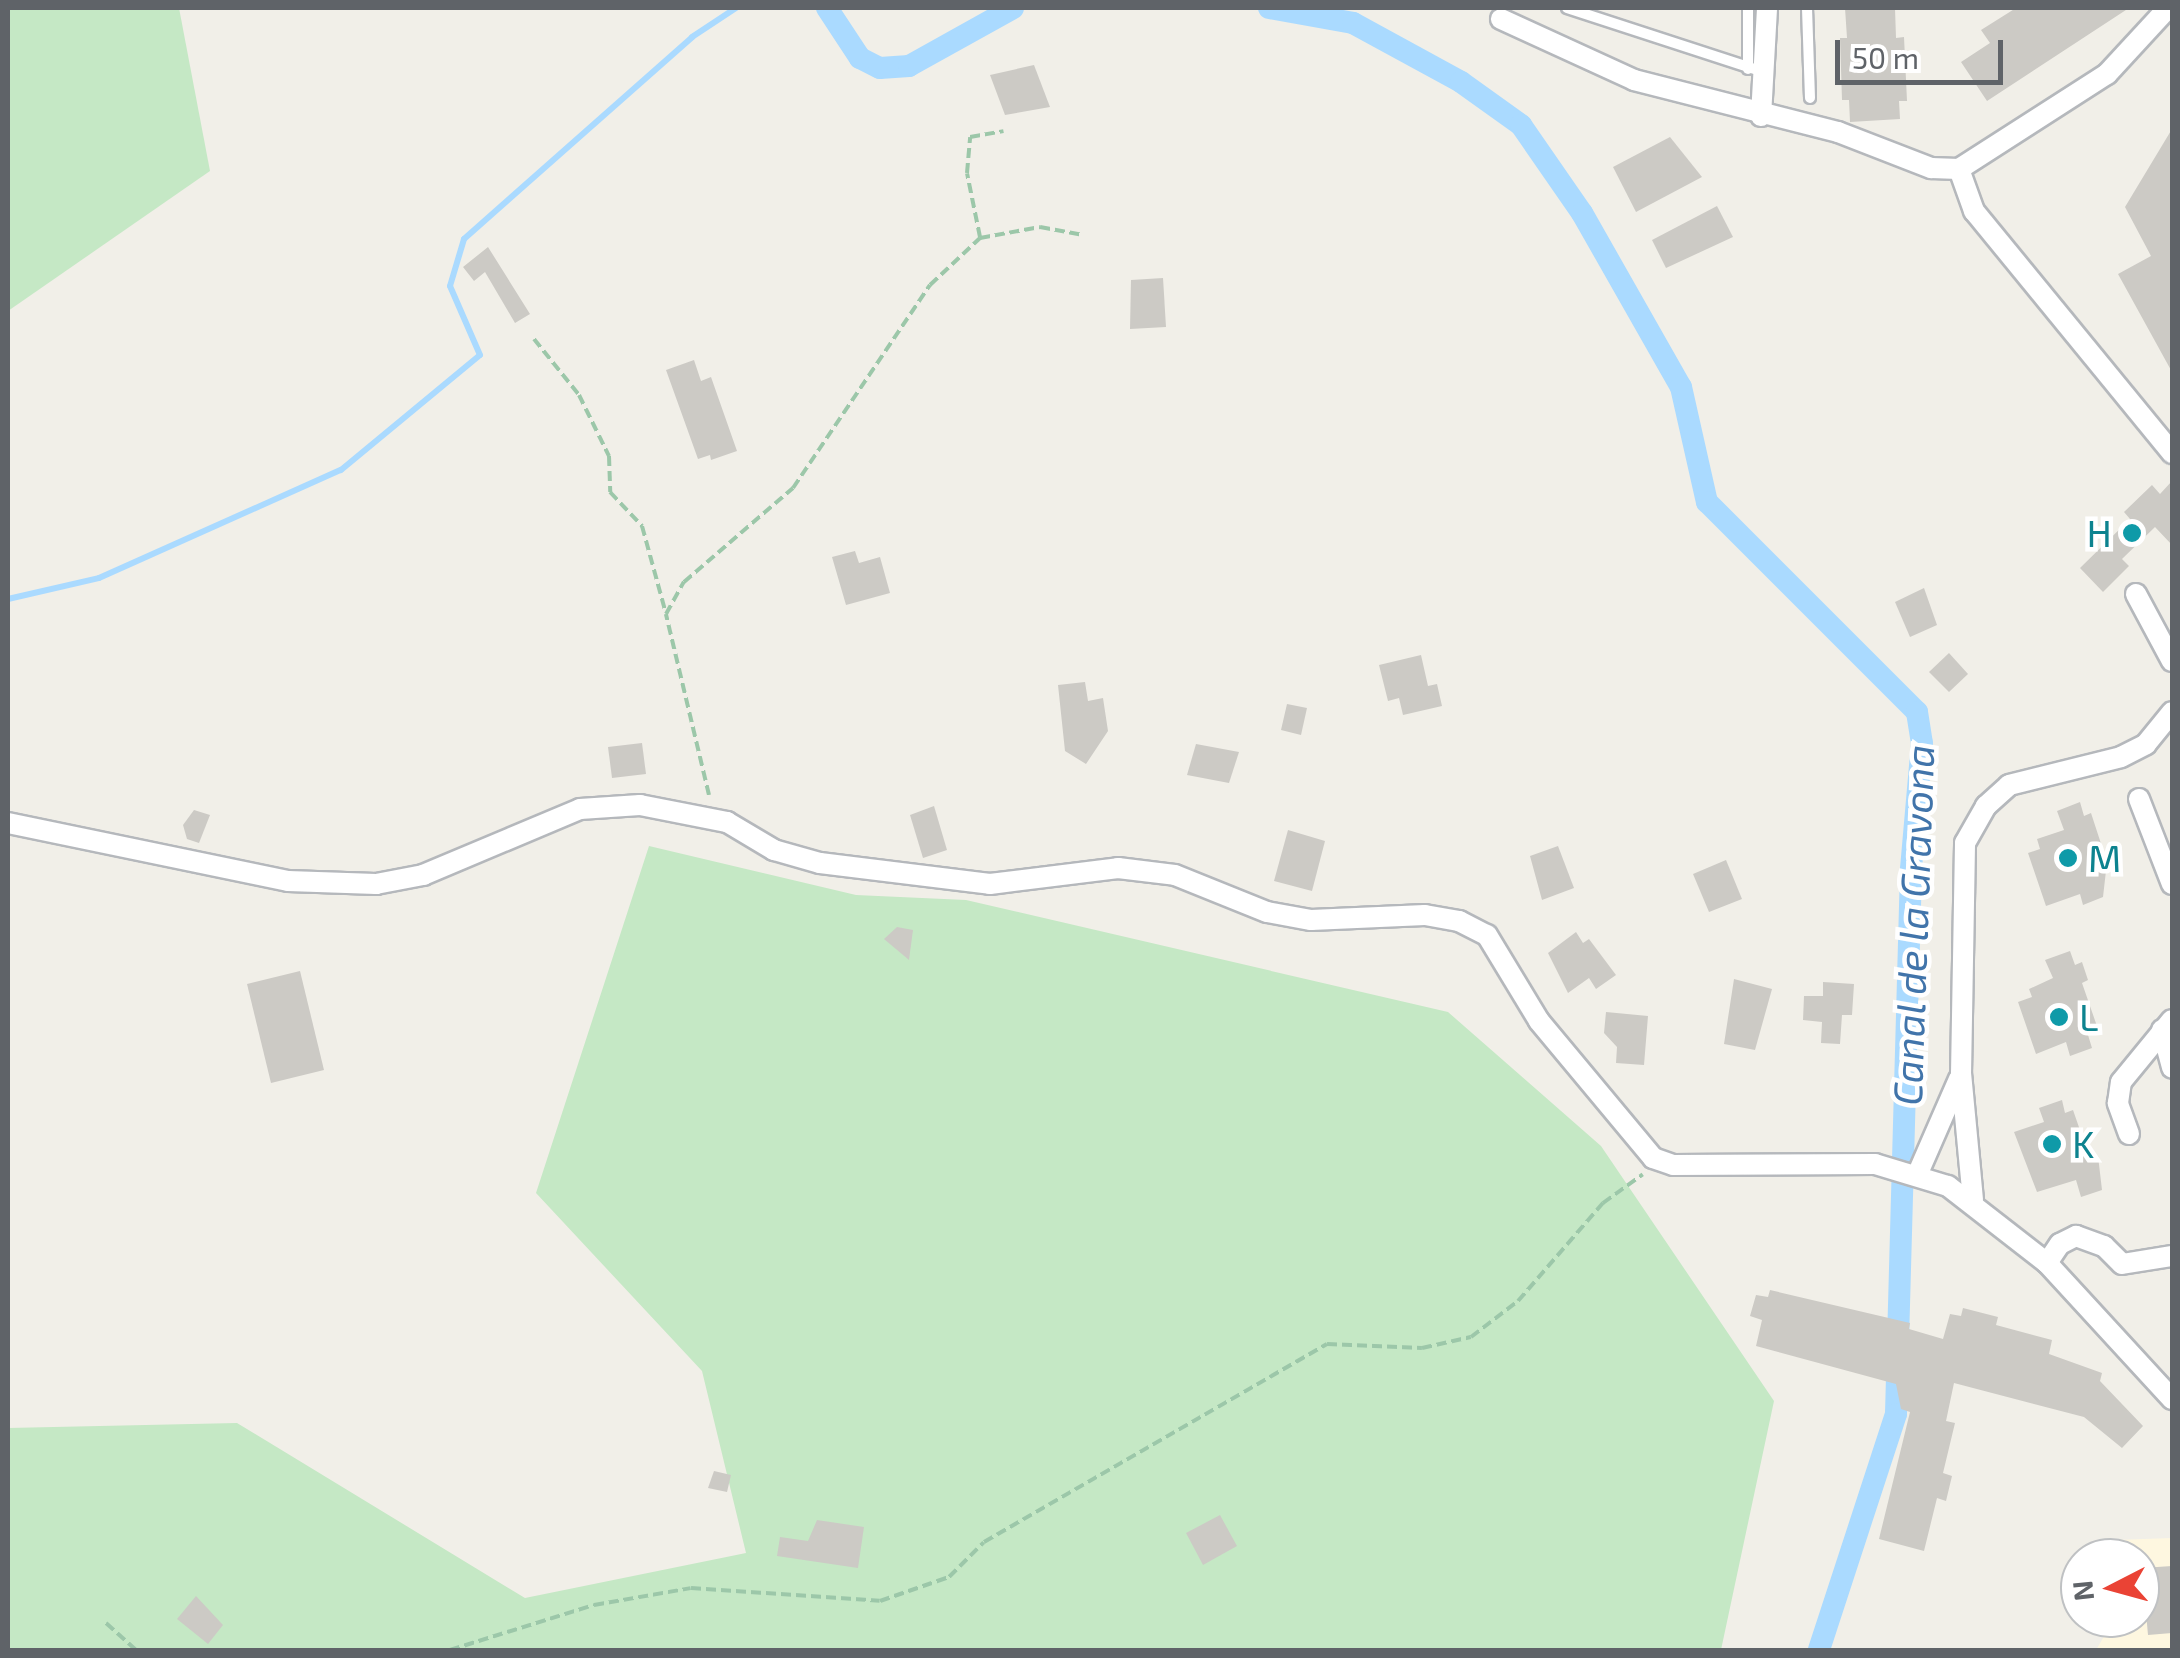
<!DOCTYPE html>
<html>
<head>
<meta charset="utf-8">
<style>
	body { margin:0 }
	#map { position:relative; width:2180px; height:1658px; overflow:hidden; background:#f1efe8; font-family:"Exo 2",sans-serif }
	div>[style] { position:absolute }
	.commercial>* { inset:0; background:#fef7e0 }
	.green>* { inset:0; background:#c5e8c5 }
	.stream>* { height:6px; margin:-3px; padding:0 3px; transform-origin:3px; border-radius:3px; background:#aadaff }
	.canal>* { height:22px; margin:-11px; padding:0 11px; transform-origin:11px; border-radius:11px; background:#aadaff }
	.building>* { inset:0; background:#cccac5 }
	.path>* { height:4px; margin-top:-2px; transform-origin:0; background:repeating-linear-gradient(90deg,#9cc7a9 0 10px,transparent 0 15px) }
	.roads { filter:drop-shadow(2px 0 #b5b8bc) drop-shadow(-2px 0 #b5b8bc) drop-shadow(0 2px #b5b8bc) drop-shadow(0 -2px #b5b8bc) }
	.service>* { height:10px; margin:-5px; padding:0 5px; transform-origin:5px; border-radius:5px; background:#fff }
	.minor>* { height:20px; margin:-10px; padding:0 10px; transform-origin:10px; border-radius:10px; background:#fff }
	.dots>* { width:28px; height:28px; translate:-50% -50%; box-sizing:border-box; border:5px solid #fff; border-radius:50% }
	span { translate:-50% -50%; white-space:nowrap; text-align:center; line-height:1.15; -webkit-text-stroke:9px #fff; paint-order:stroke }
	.culture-label { font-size:38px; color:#0d838f }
	.right { translate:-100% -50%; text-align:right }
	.left { translate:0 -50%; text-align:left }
	.water-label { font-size:40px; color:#4174aa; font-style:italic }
	.frame { position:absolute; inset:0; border:10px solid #5f6368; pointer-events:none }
	.north { position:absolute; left:2060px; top:1538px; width:100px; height:100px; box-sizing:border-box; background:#fff; border:2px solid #bfc1c3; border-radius:50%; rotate:264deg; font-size:28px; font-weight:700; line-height:40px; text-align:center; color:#5f6368 }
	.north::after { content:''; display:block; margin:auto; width:35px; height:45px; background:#ea4335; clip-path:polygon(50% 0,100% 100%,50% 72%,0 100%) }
	.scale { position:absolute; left:1835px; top:40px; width:168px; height:45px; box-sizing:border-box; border:5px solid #5f6368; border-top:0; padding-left:12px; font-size:30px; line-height:35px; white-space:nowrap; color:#5f6368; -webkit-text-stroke:8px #fff; paint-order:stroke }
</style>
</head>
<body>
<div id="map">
	<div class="commercial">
		<i style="clip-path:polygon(2172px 1538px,2172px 1650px,2096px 1650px,2115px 1618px,2140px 1618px,2140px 1558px,2117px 1558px,2116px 1540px)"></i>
	</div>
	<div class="green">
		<i style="clip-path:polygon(8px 8px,179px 8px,210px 171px,8px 311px)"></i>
		<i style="clip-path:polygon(649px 846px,856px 895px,966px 900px,1448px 1012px,1601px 1146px,1774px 1401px,1721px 1650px,8px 1650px,8px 1428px,237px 1423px,525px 1598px,746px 1553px,702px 1371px,536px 1193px)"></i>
	</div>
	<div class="stream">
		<i style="left:8px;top:599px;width:93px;rotate:-13deg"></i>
		<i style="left:99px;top:578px;width:265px;rotate:-24.1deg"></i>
		<i style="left:341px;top:470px;width:180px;rotate:-39.6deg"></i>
		<i style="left:480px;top:355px;width:75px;rotate:-113.5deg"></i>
		<i style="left:450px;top:286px;width:49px;rotate:-73.4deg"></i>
		<i style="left:464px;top:239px;width:305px;rotate:-41.5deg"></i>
		<i style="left:692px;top:37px;width:53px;rotate:-33.4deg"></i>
	</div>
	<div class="canal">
		<i style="left:827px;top:8px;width:60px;rotate:56.6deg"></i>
		<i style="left:860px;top:58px;width:22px;rotate:27deg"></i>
		<i style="left:880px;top:68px;width:29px;rotate:-4deg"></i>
		<i style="left:909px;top:66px;width:119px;rotate:-29.1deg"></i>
		<i style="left:1269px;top:8px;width:85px;rotate:10.1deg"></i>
		<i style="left:1353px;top:23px;width:123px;rotate:28.6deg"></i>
		<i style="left:1461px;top:82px;width:74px;rotate:35.6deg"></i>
		<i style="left:1521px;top:125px;width:107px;rotate:55.3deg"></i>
		<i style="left:1582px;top:213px;width:200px;rotate:60.4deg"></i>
		<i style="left:1681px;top:387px;width:118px;rotate:77.3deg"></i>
		<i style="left:1707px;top:502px;width:297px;rotate:45deg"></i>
		<i style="left:1917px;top:712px;width:31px;rotate:81deg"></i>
		<i style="left:1922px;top:743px;width:127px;rotate:95deg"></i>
		<i style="left:1911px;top:870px;width:544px;rotate:91.58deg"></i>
		<i style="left:1896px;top:1414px;width:248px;rotate:108.1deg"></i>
	</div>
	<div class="building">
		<i style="clip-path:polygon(1845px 8px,1895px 8px,1896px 38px,1904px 37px,1907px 101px,1899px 101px,1900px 119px,1850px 122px,1849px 100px,1842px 100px,1840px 38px,1847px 38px)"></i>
		<i style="clip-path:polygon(2016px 8px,2129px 8px,1987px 101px,1961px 62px,1990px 43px,1981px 30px)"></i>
		<i style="clip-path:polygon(1034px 65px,1050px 107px,1005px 115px,990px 75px)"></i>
		<i style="clip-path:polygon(2172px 129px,2172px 372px,2118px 274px,2151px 256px,2125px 207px)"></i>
		<i style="clip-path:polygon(1670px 137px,1702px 177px,1636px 212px,1613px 167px)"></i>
		<i style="clip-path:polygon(1717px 206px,1733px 237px,1666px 268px,1652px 240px)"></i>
		<i style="clip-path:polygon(488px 247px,530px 314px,515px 323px,485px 272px,474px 281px,463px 267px)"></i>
		<i style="clip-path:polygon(1163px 278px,1166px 327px,1130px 329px,1131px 280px)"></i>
		<i style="clip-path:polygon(694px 360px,701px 381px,711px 377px,737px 451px,711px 460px,710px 455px,698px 459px,666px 370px)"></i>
		<i style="clip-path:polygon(2172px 481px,2172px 545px,2155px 527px,2122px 559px,2129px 566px,2103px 592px,2080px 568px,2130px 519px,2124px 512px,2152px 485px,2160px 494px)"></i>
		<i style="clip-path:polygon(855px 551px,859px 563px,880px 557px,890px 593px,846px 605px,832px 557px)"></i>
		<i style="clip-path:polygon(1924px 588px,1937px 625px,1910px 637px,1895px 602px)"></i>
		<i style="clip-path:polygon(1949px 653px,1968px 674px,1949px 692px,1929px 672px)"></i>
		<i style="clip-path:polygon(1421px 655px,1428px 686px,1437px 684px,1442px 706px,1403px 715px,1399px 698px,1388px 701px,1379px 665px)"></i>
		<i style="clip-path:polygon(1085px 682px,1088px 701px,1103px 698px,1108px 731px,1086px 764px,1065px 751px,1058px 685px)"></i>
		<i style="clip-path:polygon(1287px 704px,1307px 708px,1301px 735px,1281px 730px)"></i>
		<i style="clip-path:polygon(642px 743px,646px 774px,612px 778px,608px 747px)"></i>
		<i style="clip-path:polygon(1196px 744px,1239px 752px,1229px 783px,1187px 775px)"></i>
		<i style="clip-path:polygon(2080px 802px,2084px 816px,2091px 813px,2107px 862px,2103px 897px,2083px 905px,2080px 894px,2046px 906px,2028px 853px,2040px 849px,2037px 839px,2064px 830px,2057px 811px)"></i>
		<i style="clip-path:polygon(934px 806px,947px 850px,923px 858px,910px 815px)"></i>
		<i style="clip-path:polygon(194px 810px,210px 815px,199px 843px,187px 839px,183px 825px)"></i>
		<i style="clip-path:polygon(1288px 830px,1325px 841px,1312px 891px,1274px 881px)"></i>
		<i style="clip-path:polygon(1558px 846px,1574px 888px,1542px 900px,1530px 856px)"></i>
		<i style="clip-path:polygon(1726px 860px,1742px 899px,1709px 912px,1693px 874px)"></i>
		<i style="clip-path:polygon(897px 927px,913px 930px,909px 960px,884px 939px)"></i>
		<i style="clip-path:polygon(1576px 932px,1583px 943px,1589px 939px,1616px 975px,1596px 989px,1589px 978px,1568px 993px,1548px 953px)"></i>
		<i style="clip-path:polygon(2070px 951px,2075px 965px,2082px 962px,2088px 980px,2082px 983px,2099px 1032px,2088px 1035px,2092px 1048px,2070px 1056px,2066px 1042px,2036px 1054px,2018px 1002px,2032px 997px,2029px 989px,2053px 978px,2045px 960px)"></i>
		<i style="clip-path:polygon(300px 971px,324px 1070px,271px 1083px,247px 984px)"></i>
		<i style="clip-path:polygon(1734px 979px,1772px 989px,1755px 1050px,1724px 1044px)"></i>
		<i style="clip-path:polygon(1823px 982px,1854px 984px,1852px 1015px,1842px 1015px,1840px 1044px,1821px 1043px,1822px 1022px,1803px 1020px,1804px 996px,1823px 996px)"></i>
		<i style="clip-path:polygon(1606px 1012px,1648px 1016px,1644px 1065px,1616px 1063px,1617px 1047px,1604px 1033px)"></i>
		<i style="clip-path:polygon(2062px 1100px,2065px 1113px,2073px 1110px,2090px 1159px,2098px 1156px,2102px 1190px,2081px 1197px,2076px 1180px,2037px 1192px,2014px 1132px,2044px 1122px,2039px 1108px)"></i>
		<i style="clip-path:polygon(1770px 1290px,1910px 1323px,1909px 1329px,1943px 1339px,1950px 1314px,1961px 1316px,1963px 1308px,1998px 1317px,1996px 1325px,2052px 1340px,2049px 1354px,2102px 1373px,2100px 1381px,2143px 1426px,2122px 1448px,2084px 1417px,1954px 1383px,1946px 1421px,1955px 1423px,1943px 1473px,1952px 1476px,1946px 1501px,1937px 1498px,1924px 1551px,1879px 1539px,1910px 1412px,1901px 1409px,1896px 1384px,1756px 1346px,1762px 1320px,1750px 1316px,1756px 1295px,1768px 1297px)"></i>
		<i style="clip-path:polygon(714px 1471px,731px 1475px,727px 1492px,708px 1488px)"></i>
		<i style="clip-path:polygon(1220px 1515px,1237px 1546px,1203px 1565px,1186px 1533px)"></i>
		<i style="clip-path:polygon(817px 1520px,864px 1527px,858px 1568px,777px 1556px,780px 1537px,808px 1541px)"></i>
		<i style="clip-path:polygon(2172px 1566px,2172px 1633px,2148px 1635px,2142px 1568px)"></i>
		<i style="clip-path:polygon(196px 1596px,223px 1625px,208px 1644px,177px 1619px)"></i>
	</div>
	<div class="path">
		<i style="left:980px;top:237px;width:65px;rotate:-101.5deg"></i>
		<i style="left:967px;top:173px;width:36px;rotate:-85deg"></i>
		<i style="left:970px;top:137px;width:34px;rotate:-10deg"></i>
		<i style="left:534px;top:339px;width:72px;rotate:51.2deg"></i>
		<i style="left:579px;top:395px;width:68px;rotate:63.8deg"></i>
		<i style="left:609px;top:456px;width:36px;rotate:88deg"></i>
		<i style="left:610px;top:492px;width:47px;rotate:46.7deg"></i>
		<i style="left:642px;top:526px;width:87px;rotate:74.7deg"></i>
		<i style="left:709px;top:795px;width:186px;rotate:-103.4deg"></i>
		<i style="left:666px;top:614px;width:37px;rotate:-61deg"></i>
		<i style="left:684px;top:582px;width:144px;rotate:-40.8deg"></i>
		<i style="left:793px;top:488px;width:245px;rotate:-56deg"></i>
		<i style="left:930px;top:285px;width:69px;rotate:-43.2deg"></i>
		<i style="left:980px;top:238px;width:61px;rotate:-10.4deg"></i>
		<i style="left:1040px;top:227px;width:44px;rotate:10.5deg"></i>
		<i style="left:106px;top:1623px;width:40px;rotate:42deg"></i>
		<i style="left:450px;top:1650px;width:151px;rotate:-17.4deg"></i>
		<i style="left:594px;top:1605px;width:98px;rotate:-9.9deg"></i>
		<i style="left:691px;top:1588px;width:189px;rotate:3.9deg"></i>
		<i style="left:880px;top:1601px;width:73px;rotate:-19.2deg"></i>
		<i style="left:949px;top:1577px;width:49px;rotate:-45deg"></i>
		<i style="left:984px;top:1542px;width:396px;rotate:-30deg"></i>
		<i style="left:1327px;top:1344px;width:95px;rotate:2.4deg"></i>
		<i style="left:1422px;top:1348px;width:50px;rotate:-12.7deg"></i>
		<i style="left:1471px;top:1337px;width:59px;rotate:-37.5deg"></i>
		<i style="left:1518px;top:1301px;width:130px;rotate:-49.1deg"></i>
		<i style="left:1603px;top:1203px;width:49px;rotate:-35.9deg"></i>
	</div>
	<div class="roads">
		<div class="service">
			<i style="left:1567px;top:8px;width:210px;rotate:18deg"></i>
			<i style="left:1807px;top:8px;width:90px;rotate:88.1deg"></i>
			<i style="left:1748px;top:69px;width:61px;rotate:-90deg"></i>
		</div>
		<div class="minor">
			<i style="left:1501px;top:19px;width:146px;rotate:24.6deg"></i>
			<i style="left:1634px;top:80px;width:211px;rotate:14.3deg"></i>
			<i style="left:1838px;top:132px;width:100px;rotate:21.2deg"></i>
			<i style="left:1931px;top:168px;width:28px;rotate:2deg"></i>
			<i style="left:1959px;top:169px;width:176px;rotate:-32.7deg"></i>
			<i style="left:2107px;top:74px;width:90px;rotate:-47.3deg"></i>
			<i style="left:1761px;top:116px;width:108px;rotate:-86.8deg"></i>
			<i style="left:1959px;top:169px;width:45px;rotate:70.3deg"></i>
			<i style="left:1974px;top:211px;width:313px;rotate:50.7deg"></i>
			<i style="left:2136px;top:594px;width:76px;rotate:61.8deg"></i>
			<i style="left:2139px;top:799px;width:91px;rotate:68.8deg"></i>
			<i style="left:8px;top:823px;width:286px;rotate:11.7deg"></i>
			<i style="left:288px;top:881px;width:88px;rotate:2deg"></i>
			<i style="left:376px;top:884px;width:48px;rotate:-10.8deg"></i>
			<i style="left:423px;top:875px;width:170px;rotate:-22.8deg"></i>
			<i style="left:580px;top:809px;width:60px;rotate:-3.8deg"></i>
			<i style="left:640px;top:805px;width:89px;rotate:11.1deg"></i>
			<i style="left:727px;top:822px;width:55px;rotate:30.8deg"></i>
			<i style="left:774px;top:850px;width:48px;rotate:15.8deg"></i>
			<i style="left:820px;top:863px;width:171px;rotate:7deg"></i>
			<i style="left:990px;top:884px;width:129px;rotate:-7.1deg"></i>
			<i style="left:1118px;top:868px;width:57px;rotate:7deg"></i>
			<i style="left:1175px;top:875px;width:99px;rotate:21.9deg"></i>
			<i style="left:1267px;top:912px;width:45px;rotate:10.3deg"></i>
			<i style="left:1311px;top:920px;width:114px;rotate:-2.5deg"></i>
			<i style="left:1425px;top:915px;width:35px;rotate:10deg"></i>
			<i style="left:1459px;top:921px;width:31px;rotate:27deg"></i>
			<i style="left:1487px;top:935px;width:100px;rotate:58.8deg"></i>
			<i style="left:1539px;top:1021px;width:178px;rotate:50.2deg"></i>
			<i style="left:1653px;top:1158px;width:21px;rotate:19deg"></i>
			<i style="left:1673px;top:1165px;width:202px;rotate:-0.3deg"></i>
			<i style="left:1875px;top:1164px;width:76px;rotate:16.8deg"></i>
			<i style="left:1948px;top:1186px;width:125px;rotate:37.9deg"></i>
			<i style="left:2047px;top:1263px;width:185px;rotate:47.4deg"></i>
			<i style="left:2162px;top:1030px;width:39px;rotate:75deg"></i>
			<i style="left:2129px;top:1134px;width:33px;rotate:-110deg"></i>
			<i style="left:2118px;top:1103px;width:21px;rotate:-82deg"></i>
			<i style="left:2121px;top:1082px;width:80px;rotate:-50.6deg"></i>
			<i style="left:1918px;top:1173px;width:103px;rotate:-66.4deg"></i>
			<i style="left:1973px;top:1200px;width:127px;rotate:-95.4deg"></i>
			<i style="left:1961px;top:1074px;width:231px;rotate:-89deg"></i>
			<i style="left:1965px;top:843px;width:43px;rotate:-60.4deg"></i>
			<i style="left:1986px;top:806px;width:31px;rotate:-42deg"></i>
			<i style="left:2009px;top:785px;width:115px;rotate:-14deg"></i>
			<i style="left:2121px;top:757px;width:28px;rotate:-27deg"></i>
			<i style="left:2146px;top:744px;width:41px;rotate:-50.9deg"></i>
			<i style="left:2047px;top:1263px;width:23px;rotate:-56deg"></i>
			<i style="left:2060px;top:1244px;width:18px;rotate:-27deg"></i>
			<i style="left:2076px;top:1236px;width:30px;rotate:20deg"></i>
			<i style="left:2104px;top:1246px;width:25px;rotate:45deg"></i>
			<i style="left:2122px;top:1264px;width:51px;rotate:-9.1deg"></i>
		</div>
	</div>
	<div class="dots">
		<i style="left:2132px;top:533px;background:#0f9aa8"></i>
		<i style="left:2068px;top:858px;background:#0f9aa8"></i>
		<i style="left:2059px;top:1017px;background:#0f9aa8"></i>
		<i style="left:2052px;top:1144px;background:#0f9aa8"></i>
	</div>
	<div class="culture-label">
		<span class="right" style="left:2112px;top:533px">H</span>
		<span class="left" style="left:2088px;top:858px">M</span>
		<span class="left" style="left:2079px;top:1017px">L</span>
		<span class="left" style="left:2072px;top:1144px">K</span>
	</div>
	<div class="water-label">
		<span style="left:1912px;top:925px;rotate:-88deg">Canal de la Gravona</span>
	</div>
	<div class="frame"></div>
	<div class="north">N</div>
	<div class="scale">50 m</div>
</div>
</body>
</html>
